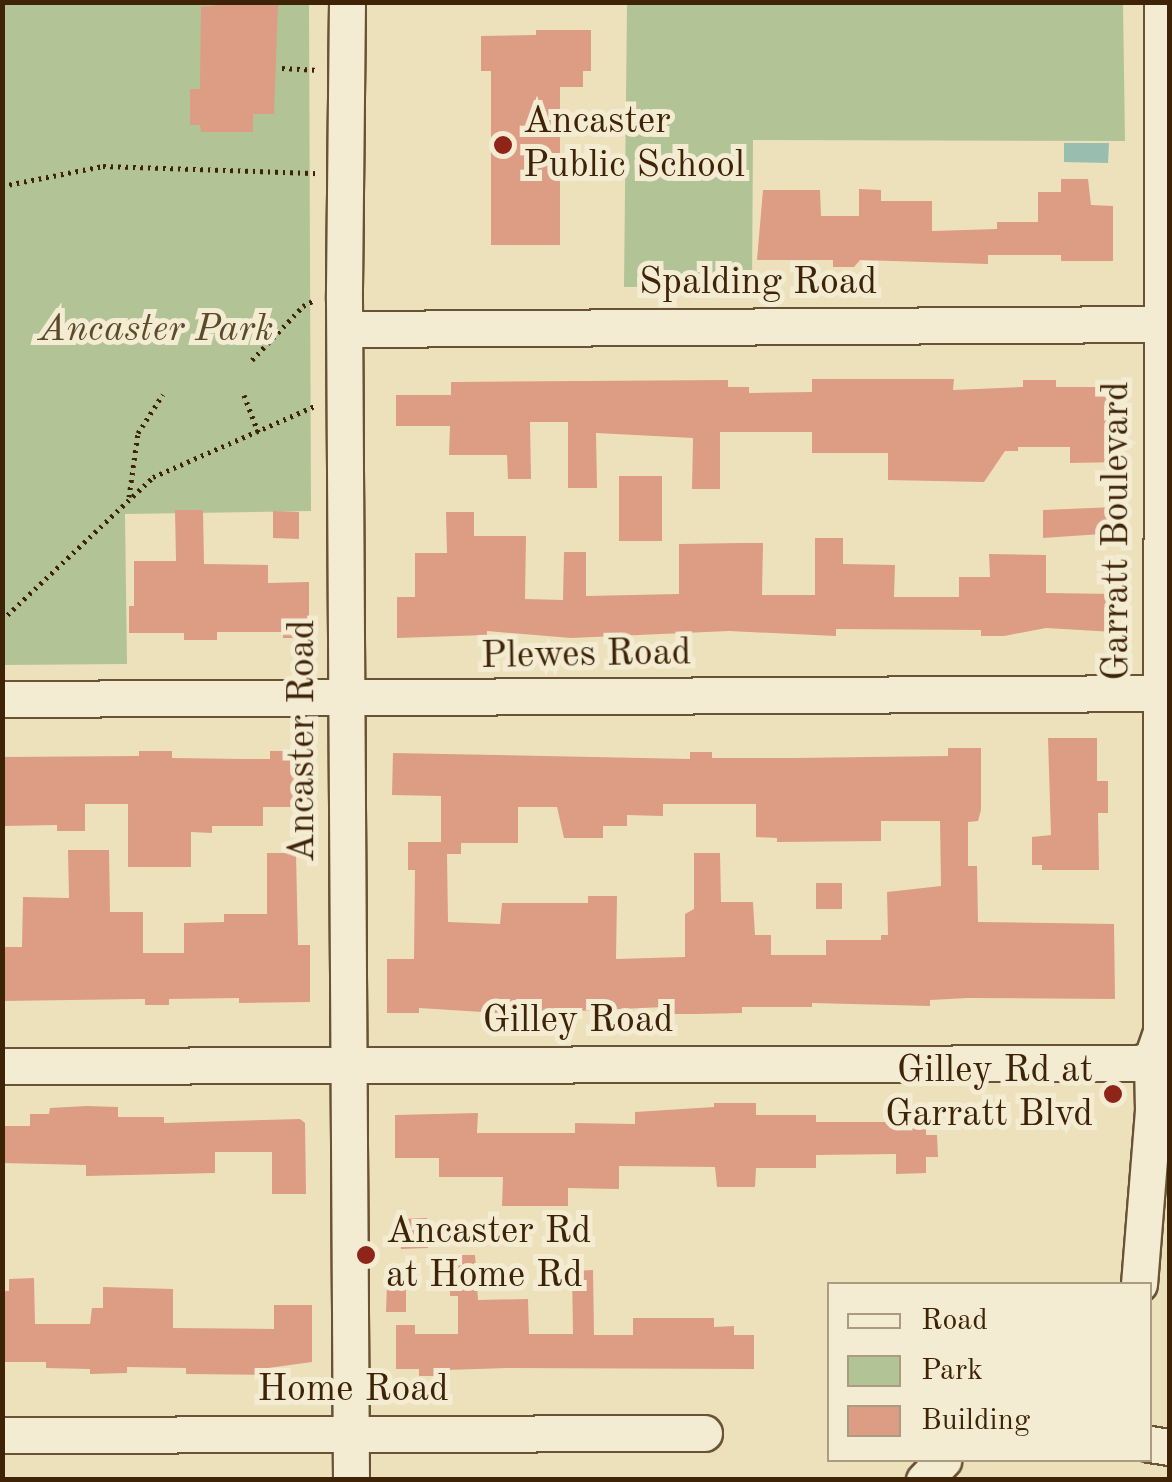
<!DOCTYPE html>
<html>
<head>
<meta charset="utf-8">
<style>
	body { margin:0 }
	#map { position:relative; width:1172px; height:1482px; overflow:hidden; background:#ede1bc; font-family:"Old Standard TT",serif }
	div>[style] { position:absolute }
	.green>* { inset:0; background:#b2c495 }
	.water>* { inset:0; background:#99beaf }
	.building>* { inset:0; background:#dd9c84 }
	.path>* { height:5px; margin-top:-2.5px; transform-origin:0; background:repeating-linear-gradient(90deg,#3e2307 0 2.5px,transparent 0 7.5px) }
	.roads { filter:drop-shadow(2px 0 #6a5234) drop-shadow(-2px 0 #6a5234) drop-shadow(0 2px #6a5234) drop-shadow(0 -2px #6a5234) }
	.minor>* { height:35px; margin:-17.5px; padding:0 17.5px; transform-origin:17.5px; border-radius:17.5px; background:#f3ecd3 }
	.dots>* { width:28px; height:28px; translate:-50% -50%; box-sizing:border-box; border:5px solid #f3ecd3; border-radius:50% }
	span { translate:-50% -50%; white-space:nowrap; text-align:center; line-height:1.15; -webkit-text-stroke:10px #f3ecd3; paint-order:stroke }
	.poi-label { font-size:38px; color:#3e2307 }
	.left { translate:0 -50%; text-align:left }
	.right { translate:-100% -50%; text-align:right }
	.street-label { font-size:38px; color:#3e2307 }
	.park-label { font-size:38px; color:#5b4b2a; font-style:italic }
	.frame { position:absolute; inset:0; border:5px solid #3e2307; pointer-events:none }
	.legend { position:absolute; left:827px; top:1282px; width:325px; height:180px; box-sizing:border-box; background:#f3ecd3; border:2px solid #ab9c81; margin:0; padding:12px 18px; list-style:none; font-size:30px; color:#3e2307 }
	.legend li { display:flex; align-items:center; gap:20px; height:50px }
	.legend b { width:50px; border:2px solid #ab9c81 }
</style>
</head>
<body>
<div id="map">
	<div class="green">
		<i style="clip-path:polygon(2px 3px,309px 3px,311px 511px,125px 514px,127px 664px,3px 665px)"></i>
		<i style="clip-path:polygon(627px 3px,1123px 3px,1125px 141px,753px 140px,752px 286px,624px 287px)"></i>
	</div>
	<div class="water">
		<i style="clip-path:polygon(1064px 143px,1109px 143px,1108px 163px,1064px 162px)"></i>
	</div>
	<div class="building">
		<i style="clip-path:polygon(228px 4px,278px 4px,274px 114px,253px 114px,253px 132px,201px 132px,200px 125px,190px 125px,190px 89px,200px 89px,201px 7px)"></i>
		<i style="clip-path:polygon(536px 30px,591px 30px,591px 71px,583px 71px,583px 87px,560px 87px,560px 245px,491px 245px,491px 71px,481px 71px,481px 36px,536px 35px)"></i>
		<i style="clip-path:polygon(1061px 179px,1088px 179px,1091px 205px,1113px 206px,1113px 261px,1061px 261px,1061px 255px,988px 255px,988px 264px,860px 260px,854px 267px,833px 267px,833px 260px,757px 260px,763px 190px,820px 190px,821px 216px,859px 216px,859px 189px,881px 190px,881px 201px,932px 201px,932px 231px,997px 229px,997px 222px,1038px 222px,1038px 192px,1061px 192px)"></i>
		<i style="clip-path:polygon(812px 379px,954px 379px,953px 390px,1023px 387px,1023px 380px,1056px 380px,1056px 387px,1119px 387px,1119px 462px,1070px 463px,1070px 447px,1018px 447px,1018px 451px,1005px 451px,984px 482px,888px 480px,888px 453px,812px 453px,812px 432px,720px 432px,720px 489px,692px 489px,693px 438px,596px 433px,597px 488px,568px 488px,568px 422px,530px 422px,531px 479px,508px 479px,507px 455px,449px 455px,450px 426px,396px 426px,396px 395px,451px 395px,451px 382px,728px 380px,728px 387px,749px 387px,749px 393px,812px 392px)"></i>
		<i style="clip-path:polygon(619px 476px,662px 476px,662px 541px,619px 541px)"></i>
		<i style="clip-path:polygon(1115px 507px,1116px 533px,1043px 538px,1043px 510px)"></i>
		<i style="clip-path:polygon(175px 510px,203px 510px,204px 564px,268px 565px,268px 583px,309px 582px,309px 638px,283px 638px,283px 632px,217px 632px,217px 640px,184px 640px,184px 633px,129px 633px,129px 606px,134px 606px,134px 561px,176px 561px)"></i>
		<i style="clip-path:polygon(273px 511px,299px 512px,299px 539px,273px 538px)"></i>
		<i style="clip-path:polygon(446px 512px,474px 512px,474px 536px,526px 536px,525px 599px,563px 600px,564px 552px,586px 552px,586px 596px,679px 594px,679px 544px,741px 543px,763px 543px,762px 595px,815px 595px,815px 538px,843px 538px,843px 564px,895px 565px,894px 597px,959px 597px,959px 577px,990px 577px,989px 554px,1046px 555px,1046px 593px,1116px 594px,1116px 627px,1114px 632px,1046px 628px,1004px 636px,981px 636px,981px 630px,836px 629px,836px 636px,729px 631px,571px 638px,487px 631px,487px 635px,397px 638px,397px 597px,415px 597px,415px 553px,447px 553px)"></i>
		<i style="clip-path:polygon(1048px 738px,1097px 738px,1097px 781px,1108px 781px,1108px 813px,1098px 813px,1099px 870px,1042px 870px,1042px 865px,1032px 865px,1032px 837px,1051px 835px)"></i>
		<i style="clip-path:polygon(evenodd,948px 748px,981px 748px,981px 810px,978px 821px,968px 822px,968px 866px,977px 866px,978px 922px,1114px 924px,1115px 999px,968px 998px,930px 1000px,930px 1006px,812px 1003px,812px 1007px,742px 1007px,742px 1013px,696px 1014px,664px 1014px,664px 1007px,512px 1014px,419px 1008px,419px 1013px,387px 1013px,387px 959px,414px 959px,415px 870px,408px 870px,408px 842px,441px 842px,441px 796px,392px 795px,393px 753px,690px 759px,690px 752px,712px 752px,712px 758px,794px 758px,948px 756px,948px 748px,663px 804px,756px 804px,756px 837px,777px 838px,777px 842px,881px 841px,881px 821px,940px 821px,941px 886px,887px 892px,888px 935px,881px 935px,881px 940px,826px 940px,826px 955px,771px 955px,771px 935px,755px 935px,753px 902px,721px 902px,720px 853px,694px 853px,694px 909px,685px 914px,685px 957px,616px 959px,617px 896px,588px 896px,588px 903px,502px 903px,500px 924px,448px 922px,447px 854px,461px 854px,461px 843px,518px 843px,518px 807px,557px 807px,564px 838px,603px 838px,603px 826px,627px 826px,627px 815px,663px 816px,663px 804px)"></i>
		<i style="clip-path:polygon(139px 751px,172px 751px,172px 758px,244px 759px,270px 759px,270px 751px,305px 751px,305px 807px,263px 807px,263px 826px,212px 826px,212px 833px,191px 832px,191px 867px,128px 867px,128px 804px,85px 804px,85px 831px,57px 831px,57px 825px,3px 826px,2px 757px,139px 756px)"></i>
		<i style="clip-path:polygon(68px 850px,109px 850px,110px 912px,143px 912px,143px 953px,184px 953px,184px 923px,224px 922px,224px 914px,267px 914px,267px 853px,296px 853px,298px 945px,310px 945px,310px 1002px,239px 1003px,239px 998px,169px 999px,169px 1005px,145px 1005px,145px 999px,140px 999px,2px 1001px,2px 947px,22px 947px,23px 897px,69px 898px)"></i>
		<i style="clip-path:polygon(816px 883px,842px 883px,842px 909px,816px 909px)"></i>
		<i style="clip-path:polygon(714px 1103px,756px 1103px,756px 1115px,816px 1115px,816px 1122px,926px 1122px,926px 1135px,937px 1135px,938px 1157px,926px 1157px,926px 1173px,896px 1174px,896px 1154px,816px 1155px,816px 1168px,756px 1168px,755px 1187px,717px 1187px,715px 1167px,619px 1166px,619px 1189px,568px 1188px,568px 1206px,502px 1206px,503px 1177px,439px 1177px,439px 1158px,395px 1158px,395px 1115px,478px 1113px,477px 1133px,575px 1133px,575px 1123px,635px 1124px,635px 1112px,714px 1107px)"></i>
		<i style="clip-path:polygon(86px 1106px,118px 1107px,118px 1117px,164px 1117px,164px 1123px,300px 1119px,305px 1123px,306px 1194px,272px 1194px,272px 1152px,215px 1152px,215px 1173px,86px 1176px,86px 1165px,2px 1163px,2px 1126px,30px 1126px,30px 1114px,49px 1114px,50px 1108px)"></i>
		<i style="clip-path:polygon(427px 1218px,428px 1248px,401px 1249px,400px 1219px)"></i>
		<i style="clip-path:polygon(449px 1255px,475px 1255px,478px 1300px,528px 1299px,529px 1334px,573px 1334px,572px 1271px,593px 1270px,594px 1335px,633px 1335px,633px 1318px,714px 1318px,714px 1327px,734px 1326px,734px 1335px,754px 1335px,754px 1369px,507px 1368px,446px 1370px,446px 1376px,419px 1376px,419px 1369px,396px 1369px,396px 1325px,415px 1325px,415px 1334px,458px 1334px,458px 1296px,450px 1296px)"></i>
		<i style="clip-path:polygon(34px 1278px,35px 1324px,90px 1324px,92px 1308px,103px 1308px,103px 1287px,173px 1289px,173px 1328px,274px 1329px,274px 1305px,312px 1305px,312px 1362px,268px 1368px,268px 1375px,186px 1374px,186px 1368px,127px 1367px,127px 1373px,90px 1374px,90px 1369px,46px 1368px,46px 1362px,4px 1362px,3px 1291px,9px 1291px,9px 1279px)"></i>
		<i style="clip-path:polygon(387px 1284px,406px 1284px,406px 1312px,386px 1312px)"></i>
	</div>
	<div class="path">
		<i style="left:282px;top:68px;width:37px;rotate:3deg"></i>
		<i style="left:2px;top:186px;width:103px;rotate:-11.2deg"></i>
		<i style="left:103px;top:166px;width:216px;rotate:1.9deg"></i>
		<i style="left:252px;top:360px;width:74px;rotate:-46.6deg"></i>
		<i style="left:303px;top:306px;width:13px;rotate:-27deg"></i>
		<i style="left:244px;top:395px;width:40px;rotate:69deg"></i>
		<i style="left:129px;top:497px;width:65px;rotate:-82deg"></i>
		<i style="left:138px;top:433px;width:46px;rotate:-57.3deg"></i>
		<i style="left:2px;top:620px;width:208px;rotate:-43.4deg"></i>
		<i style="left:153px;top:477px;width:177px;rotate:-23.7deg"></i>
	</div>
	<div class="roads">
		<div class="minor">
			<i style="left:347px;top:2px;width:298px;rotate:90.6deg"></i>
			<i style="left:344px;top:300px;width:1180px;rotate:89.66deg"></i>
			<i style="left:346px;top:329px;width:824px;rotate:-0.35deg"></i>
			<i style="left:2px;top:699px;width:1168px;rotate:-0.29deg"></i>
			<i style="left:2px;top:1066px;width:1137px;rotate:-0.15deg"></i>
			<i style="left:1139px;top:1063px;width:14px;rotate:-21deg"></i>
			<i style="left:1139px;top:1284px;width:174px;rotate:-85.4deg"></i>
			<i style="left:1153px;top:1111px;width:53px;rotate:-91.1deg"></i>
			<i style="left:1152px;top:1058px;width:28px;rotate:-71deg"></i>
			<i style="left:1161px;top:1032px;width:1030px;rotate:-89.94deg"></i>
			<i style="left:2px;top:1435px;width:702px;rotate:-0.16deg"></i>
			<i style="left:1150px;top:1444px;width:20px;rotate:9deg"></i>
			<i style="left:924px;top:1480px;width:28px;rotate:-46deg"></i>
		</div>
	</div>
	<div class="dots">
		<i style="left:503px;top:145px;background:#8f2418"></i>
		<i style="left:1113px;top:1094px;background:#8f2418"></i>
		<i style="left:366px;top:1255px;background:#8f2418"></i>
	</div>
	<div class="poi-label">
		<span class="left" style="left:523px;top:145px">Ancaster<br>Public School</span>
		<span class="right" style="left:1093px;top:1094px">Gilley Rd at<br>Garratt Blvd</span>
		<span class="left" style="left:386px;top:1255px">Ancaster Rd<br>at Home Rd</span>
	</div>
	<div class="street-label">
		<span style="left:758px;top:284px">Spalding Road</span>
		<span style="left:1118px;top:531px;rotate:-90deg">Garratt Boulevard</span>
		<span style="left:586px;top:656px;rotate:-1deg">Plewes Road</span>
		<span style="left:304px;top:741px;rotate:-90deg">Ancaster Road</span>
		<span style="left:578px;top:1022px">Gilley Road</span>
		<span style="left:353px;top:1391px">Home Road</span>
	</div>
	<div class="park-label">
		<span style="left:156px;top:331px">Ancaster Park</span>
	</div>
	<div class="frame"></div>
	<ul class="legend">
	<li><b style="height:12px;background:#f3ecd3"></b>Road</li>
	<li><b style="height:28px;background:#b2c495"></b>Park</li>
	<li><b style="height:28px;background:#dd9c84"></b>Building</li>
	</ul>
</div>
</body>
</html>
